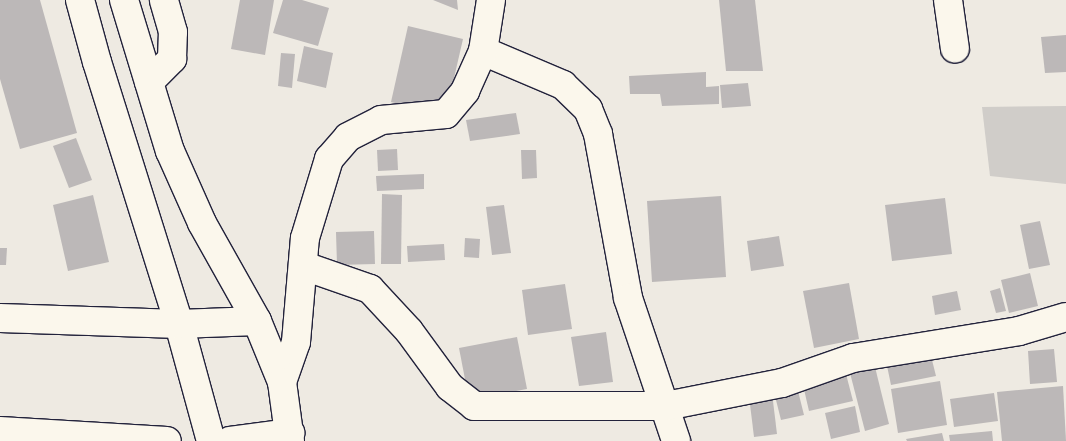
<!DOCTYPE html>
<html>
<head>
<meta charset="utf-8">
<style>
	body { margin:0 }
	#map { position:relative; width:1066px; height:441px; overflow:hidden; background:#eeeae2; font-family:"Architects Daughter",sans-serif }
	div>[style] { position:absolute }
	.green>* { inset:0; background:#d0cdc9 }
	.building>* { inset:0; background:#bcb8b8 }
	.roads { filter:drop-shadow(1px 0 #22223b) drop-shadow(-1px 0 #22223b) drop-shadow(0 1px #22223b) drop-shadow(0 -1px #22223b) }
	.minor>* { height:28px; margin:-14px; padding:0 14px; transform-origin:14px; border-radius:14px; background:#fbf7ec }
	.major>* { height:28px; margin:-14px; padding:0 14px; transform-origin:14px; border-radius:14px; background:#fbf7ec }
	span { translate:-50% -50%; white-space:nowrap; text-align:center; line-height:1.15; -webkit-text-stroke:4px #fbf7ec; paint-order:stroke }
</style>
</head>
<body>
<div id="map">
	<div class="green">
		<i style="clip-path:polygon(1066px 106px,1066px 184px,990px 176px,982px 107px)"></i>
	</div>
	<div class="building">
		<i style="clip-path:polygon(0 0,40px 0,77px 133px,20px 149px,0 79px)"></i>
		<i style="clip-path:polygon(240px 0,274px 0,265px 55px,231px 49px)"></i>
		<i style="clip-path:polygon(283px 0,302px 0,329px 8px,318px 46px,273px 33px)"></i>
		<i style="clip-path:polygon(433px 0,457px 0,458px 10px)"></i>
		<i style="clip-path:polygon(719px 0,755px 0,763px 71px,726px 71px)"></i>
		<i style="clip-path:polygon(408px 26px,463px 39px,451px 91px,427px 110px,391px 102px)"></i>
		<i style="clip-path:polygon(1066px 35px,1066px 72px,1045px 73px,1041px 37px)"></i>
		<i style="clip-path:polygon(304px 46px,333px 53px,326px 88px,297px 81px)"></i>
		<i style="clip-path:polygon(281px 53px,295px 54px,292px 88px,278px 86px)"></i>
		<i style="clip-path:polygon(706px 72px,706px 87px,719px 86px,719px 104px,662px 106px,660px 94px,630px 94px,629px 76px)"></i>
		<i style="clip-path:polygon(748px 83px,751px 106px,722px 108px,720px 85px)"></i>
		<i style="clip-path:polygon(516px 113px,520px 134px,470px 141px,466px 120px)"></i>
		<i style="clip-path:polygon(76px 138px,92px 180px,69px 188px,53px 146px)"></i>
		<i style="clip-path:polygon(397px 149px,398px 170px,378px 171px,377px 150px)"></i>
		<i style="clip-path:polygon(521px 150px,536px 150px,537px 178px,522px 179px)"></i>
		<i style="clip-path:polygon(424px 174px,424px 189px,377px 191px,376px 176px)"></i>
		<i style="clip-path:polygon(382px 194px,402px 195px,401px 264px,381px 264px)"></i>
		<i style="clip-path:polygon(93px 195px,109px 262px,68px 271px,53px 205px)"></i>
		<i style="clip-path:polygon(721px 196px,726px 277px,652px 282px,647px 201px)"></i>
		<i style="clip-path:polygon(945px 198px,952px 254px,892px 261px,885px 205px)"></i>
		<i style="clip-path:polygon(504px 205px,511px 253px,492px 255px,486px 207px)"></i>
		<i style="clip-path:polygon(1040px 221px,1050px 265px,1029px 269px,1020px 225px)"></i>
		<i style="clip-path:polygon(374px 231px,375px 264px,337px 265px,336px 232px)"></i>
		<i style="clip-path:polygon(779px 236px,784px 266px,751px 271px,747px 241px)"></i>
		<i style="clip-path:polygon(465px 238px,480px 239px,479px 258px,464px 257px)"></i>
		<i style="clip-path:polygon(444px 244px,445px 260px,408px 262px,407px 246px)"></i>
		<i style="clip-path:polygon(0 248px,7px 248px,6px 265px,0 265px)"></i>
		<i style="clip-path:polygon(1030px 273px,1038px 306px,1009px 313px,1001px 280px)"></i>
		<i style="clip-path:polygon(849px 283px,859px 339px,814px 348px,803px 291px)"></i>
		<i style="clip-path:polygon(565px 284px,572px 329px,528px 335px,522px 290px)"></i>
		<i style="clip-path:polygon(1000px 288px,1006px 311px,996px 313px,990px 291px)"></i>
		<i style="clip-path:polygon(957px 291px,961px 310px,935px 315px,932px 296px)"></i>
		<i style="clip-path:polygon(606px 332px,613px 382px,579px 386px,571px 337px)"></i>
		<i style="clip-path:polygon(517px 337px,527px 389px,469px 400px,459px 348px)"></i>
		<i style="clip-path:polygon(1054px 349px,1057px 382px,1030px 384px,1028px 351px)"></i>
		<i style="clip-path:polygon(930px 352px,936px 376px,891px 385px,886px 361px)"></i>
		<i style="clip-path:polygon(875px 367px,889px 424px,865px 431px,850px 373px)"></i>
		<i style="clip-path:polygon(846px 374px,853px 401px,809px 411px,803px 385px)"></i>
		<i style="clip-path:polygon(940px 381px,947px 425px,898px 433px,891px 389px)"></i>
		<i style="clip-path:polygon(1063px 386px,1066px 441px,1002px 441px,997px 392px)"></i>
		<i style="clip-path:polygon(797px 387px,804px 415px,781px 420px,774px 392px)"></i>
		<i style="clip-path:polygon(772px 393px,777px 434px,754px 437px,749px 396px)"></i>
		<i style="clip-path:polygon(994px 393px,998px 421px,954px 427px,950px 399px)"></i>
		<i style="clip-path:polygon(855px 406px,860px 432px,831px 439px,825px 413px)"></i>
		<i style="clip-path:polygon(992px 431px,993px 441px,950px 441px,949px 435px)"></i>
		<i style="clip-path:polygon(942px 433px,944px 441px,907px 441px,906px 439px)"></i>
	</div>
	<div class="roads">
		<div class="minor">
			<i style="left:948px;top:0;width:49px;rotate:81.9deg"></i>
			<i style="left:483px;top:51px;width:87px;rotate:23deg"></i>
			<i style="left:563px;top:85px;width:35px;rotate:44deg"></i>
			<i style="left:588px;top:109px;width:27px;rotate:68deg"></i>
			<i style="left:598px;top:134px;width:167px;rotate:79.6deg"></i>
			<i style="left:628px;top:298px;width:151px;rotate:71.4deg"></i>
			<i style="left:149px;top:82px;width:33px;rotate:-45deg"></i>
			<i style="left:172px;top:59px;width:27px;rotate:-88deg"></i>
			<i style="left:173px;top:32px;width:33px;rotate:-106deg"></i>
			<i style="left:304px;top:266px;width:70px;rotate:19.2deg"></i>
			<i style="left:370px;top:289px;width:57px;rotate:47.1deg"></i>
			<i style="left:409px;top:331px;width:69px;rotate:53.8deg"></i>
			<i style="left:450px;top:387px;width:31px;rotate:38deg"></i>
			<i style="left:474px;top:406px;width:192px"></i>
			<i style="left:666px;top:406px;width:118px;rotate:-11.2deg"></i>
			<i style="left:782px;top:383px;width:75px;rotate:-19.4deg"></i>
			<i style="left:853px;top:358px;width:168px;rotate:-9.2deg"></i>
			<i style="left:1019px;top:331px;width:49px;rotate:-16.6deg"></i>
			<i style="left:282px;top:382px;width:42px;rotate:-70.7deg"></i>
			<i style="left:296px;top:342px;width:104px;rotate:-85.1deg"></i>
			<i style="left:305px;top:238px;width:83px;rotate:-73.1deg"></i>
			<i style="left:329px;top:159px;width:29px;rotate:-49deg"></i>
			<i style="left:348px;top:137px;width:37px;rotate:-27deg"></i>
			<i style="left:381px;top:120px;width:65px;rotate:-5.3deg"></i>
			<i style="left:446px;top:114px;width:30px;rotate:-50deg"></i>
			<i style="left:465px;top:91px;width:44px;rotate:-65.8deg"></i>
			<i style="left:483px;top:51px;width:52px;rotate:-81.1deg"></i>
		</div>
		<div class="major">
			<i style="left:80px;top:0;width:64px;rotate:74.7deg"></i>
			<i style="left:97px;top:62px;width:275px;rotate:72.6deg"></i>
			<i style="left:179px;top:324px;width:121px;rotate:74.7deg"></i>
			<i style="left:124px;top:0;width:158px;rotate:73.1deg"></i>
			<i style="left:170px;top:151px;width:79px;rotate:66deg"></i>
			<i style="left:202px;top:223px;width:112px;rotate:60.7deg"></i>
			<i style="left:257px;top:321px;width:66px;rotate:67.7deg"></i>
			<i style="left:282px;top:382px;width:60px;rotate:82.3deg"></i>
			<i style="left:0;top:318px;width:179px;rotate:1.9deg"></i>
			<i style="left:179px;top:324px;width:78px;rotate:-2.2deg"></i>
			<i style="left:0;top:431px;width:167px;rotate:3.4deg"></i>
			<i style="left:230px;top:441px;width:61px;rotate:-7.6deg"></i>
		</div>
	</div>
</div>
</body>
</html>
